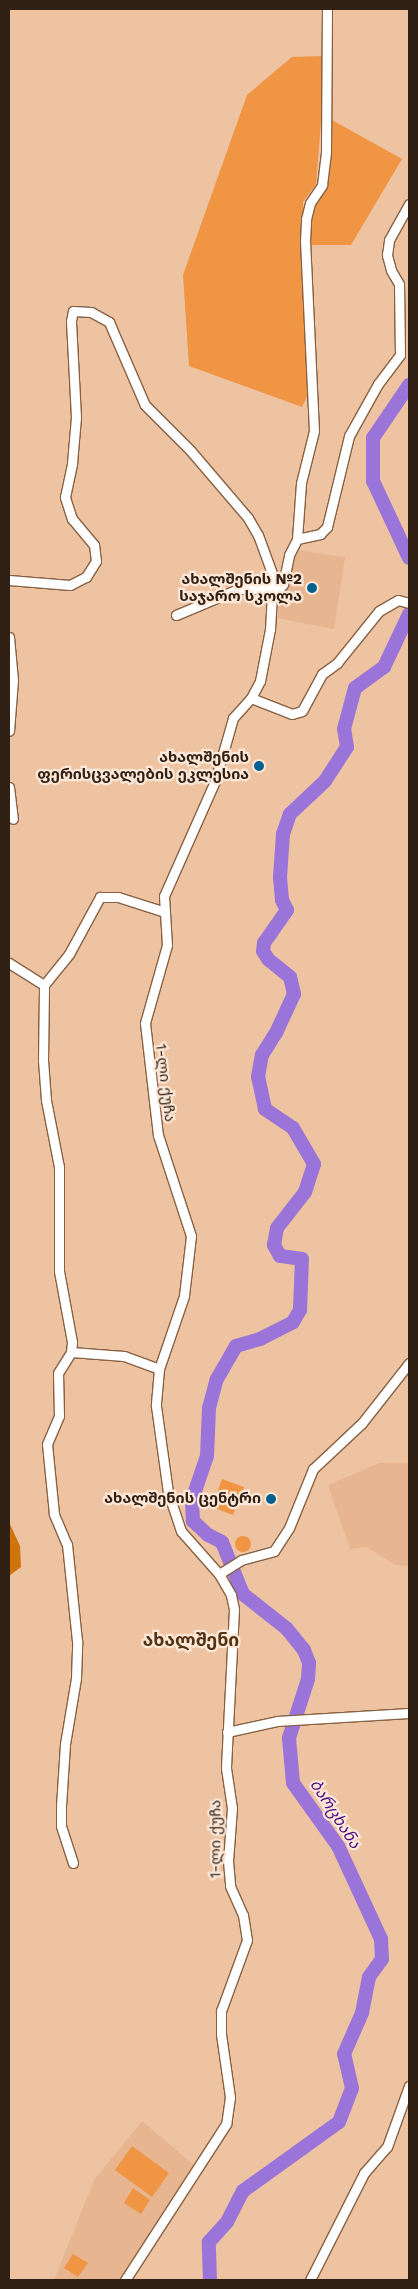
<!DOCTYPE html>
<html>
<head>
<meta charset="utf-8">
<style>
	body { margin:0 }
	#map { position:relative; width:418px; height:2289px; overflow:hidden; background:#edc3a2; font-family:"Work Sans","Noto Sans Georgian",sans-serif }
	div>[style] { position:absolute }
	.built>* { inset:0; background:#e7b691 }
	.green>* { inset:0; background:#f09543 }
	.round { border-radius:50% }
	.forest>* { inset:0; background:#ce740d }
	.river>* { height:14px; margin:-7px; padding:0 7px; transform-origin:7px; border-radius:7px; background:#9a74d8 }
	.roads { filter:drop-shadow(1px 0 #876143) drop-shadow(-1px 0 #876143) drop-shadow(0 1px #876143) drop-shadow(0 -1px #876143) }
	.minor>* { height:9px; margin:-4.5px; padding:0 4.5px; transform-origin:4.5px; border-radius:4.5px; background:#fff }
	.dots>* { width:14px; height:14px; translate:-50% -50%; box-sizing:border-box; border:2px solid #fee8d8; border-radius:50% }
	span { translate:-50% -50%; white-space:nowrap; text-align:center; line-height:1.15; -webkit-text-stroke:4.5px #fee8d8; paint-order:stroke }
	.poi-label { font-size:15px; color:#312115; font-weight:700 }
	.right { translate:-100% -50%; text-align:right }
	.street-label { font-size:15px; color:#312115 }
	.water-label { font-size:16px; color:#4b0887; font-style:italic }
	.quarter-label { font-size:18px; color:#543214; font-weight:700 }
	.frame { position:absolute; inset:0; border:10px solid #312115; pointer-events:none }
</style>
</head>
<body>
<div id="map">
	<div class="built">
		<i style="clip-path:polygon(296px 550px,345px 557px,334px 629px,276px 618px,280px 593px,288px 583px)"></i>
		<i style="clip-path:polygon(379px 1463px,409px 1463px,409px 1566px,395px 1565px,366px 1547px,350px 1549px,328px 1485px)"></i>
		<i style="clip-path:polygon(142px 2121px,195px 2166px,120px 2280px,54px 2280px,94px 2180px)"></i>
	</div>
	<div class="green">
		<i style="clip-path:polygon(322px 56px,322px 110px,316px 184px,303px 202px,310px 390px,302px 407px,189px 366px,183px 275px,247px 95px,292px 57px)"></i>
		<i style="clip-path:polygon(332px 120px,402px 159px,351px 245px,311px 245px,308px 231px,313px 203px,323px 188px)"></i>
		<i style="clip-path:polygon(222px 1479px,244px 1487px,233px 1515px,212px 1507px)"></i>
		<i class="round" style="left:235px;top:1536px;width:16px;height:16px"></i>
		<i style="clip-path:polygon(132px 2146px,169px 2173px,152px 2197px,115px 2170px)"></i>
		<i style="clip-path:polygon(133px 2188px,150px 2200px,141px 2214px,124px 2203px)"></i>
		<i style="clip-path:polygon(73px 2254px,88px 2263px,78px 2277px,64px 2268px)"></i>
	</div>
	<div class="forest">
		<i style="clip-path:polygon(9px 1522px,20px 1546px,21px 1567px,9px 1576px)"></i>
	</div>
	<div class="river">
		<i style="left:409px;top:385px;width:64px;rotate:124.2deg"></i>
		<i style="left:373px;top:438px;width:43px;rotate:90deg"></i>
		<i style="left:373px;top:481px;width:85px;rotate:64.9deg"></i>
		<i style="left:210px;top:2280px;width:38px;rotate:-92deg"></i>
		<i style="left:209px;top:2242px;width:27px;rotate:-48deg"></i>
		<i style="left:227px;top:2222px;width:35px;rotate:-63deg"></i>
		<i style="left:243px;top:2191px;width:118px;rotate:-35.7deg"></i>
		<i style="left:339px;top:2122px;width:36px;rotate:-69deg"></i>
		<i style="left:352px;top:2088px;width:35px;rotate:-103deg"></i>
		<i style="left:344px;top:2054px;width:45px;rotate:-66.3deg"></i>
		<i style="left:362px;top:2013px;width:37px;rotate:-79deg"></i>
		<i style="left:369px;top:1977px;width:22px;rotate:-54deg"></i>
		<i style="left:382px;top:1959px;width:20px;rotate:-93deg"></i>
		<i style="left:381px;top:1939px;width:102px;rotate:-114.8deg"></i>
		<i style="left:338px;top:1846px;width:77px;rotate:-125.5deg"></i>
		<i style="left:293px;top:1783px;width:45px;rotate:-95.1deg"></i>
		<i style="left:289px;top:1738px;width:62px;rotate:-72.1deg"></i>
		<i style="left:308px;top:1679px;width:16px;rotate:-86deg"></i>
		<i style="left:309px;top:1663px;width:14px;rotate:-111deg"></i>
		<i style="left:304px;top:1650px;width:28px;rotate:-129deg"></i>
		<i style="left:286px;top:1628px;width:55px;rotate:-141.7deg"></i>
		<i style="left:243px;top:1594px;width:56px;rotate:-112deg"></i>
		<i style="left:222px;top:1542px;width:16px;rotate:-153deg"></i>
		<i style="left:208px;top:1535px;width:21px;rotate:-137deg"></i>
		<i style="left:193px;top:1521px;width:21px;rotate:-93deg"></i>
		<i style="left:192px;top:1500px;width:46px;rotate:-71.2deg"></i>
		<i style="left:207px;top:1456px;width:48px;rotate:-87.6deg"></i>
		<i style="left:209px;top:1408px;width:30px;rotate:-75deg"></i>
		<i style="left:217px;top:1379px;width:38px;rotate:-60deg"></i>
		<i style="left:236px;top:1346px;width:25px;rotate:-16deg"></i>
		<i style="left:260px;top:1339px;width:37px;rotate:-27deg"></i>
		<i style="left:293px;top:1322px;width:14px;rotate:-60deg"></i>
		<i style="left:300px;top:1310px;width:51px;rotate:-87.8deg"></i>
		<i style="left:302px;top:1259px;width:22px;rotate:-172deg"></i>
		<i style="left:280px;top:1256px;width:13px;rotate:-119deg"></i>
		<i style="left:274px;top:1245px;width:17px;rotate:-80deg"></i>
		<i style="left:277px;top:1228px;width:46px;rotate:-52.1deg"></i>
		<i style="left:305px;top:1192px;width:29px;rotate:-72deg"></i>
		<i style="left:314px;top:1164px;width:42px;rotate:-120.3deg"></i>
		<i style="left:293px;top:1128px;width:34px;rotate:-146deg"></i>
		<i style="left:265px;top:1109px;width:33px;rotate:-102deg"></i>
		<i style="left:258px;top:1077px;width:22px;rotate:-80deg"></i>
		<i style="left:262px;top:1055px;width:26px;rotate:-58deg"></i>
		<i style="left:276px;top:1033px;width:43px;rotate:-65.2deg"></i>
		<i style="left:294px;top:994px;width:17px;rotate:-103deg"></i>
		<i style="left:290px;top:977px;width:28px;rotate:-141deg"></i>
		<i style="left:268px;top:959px;width:9px;rotate:-122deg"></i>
		<i style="left:263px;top:951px;width:8px;rotate:-83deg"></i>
		<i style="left:264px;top:943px;width:40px;rotate:-55.1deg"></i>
		<i style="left:287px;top:910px;width:11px;rotate:-117deg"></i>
		<i style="left:282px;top:900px;width:23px;rotate:-95deg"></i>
		<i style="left:280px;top:877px;width:43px;rotate:-86deg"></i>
		<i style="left:283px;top:834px;width:21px;rotate:-71deg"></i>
		<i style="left:290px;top:814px;width:48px;rotate:-43.3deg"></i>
		<i style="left:325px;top:781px;width:40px;rotate:-57.1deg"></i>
		<i style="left:347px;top:747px;width:18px;rotate:-99deg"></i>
		<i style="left:344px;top:729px;width:42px;rotate:-75deg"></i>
		<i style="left:355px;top:688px;width:36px;rotate:-36deg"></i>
		<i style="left:384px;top:667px;width:59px;rotate:-64.7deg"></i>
	</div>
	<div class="roads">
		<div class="minor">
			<i style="left:297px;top:539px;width:56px;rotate:-85.9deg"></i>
			<i style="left:301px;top:483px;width:54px;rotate:-76deg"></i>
			<i style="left:314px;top:431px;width:190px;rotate:-92.7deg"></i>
			<i style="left:305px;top:241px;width:22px;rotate:-87deg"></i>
			<i style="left:306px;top:219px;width:16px;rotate:-76deg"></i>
			<i style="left:310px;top:203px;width:22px;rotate:-56deg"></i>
			<i style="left:322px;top:185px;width:34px;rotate:-83deg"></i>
			<i style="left:326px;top:151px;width:142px;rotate:-89.6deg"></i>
			<i style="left:9px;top:580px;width:61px;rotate:4.7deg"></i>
			<i style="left:70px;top:585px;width:18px;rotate:-27deg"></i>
			<i style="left:86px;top:577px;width:19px;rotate:-58deg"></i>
			<i style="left:96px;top:561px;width:16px;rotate:-97deg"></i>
			<i style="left:94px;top:545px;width:34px;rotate:-130deg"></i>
			<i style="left:72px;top:519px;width:23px;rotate:-108deg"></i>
			<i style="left:65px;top:497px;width:35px;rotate:-78deg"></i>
			<i style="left:72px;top:463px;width:46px;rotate:-85deg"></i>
			<i style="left:76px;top:417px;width:96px;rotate:-93deg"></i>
			<i style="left:71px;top:321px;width:10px;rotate:-79deg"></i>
			<i style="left:73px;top:311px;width:18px;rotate:3deg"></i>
			<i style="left:91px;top:312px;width:21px;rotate:29deg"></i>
			<i style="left:109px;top:322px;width:90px;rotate:66.6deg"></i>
			<i style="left:145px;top:405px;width:64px;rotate:45deg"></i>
			<i style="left:190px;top:450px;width:89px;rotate:49.5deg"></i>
			<i style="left:248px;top:518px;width:20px;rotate:60deg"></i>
			<i style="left:258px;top:535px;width:44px;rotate:69.9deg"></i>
			<i style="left:273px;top:576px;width:53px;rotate:93.2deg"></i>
			<i style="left:270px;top:629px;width:53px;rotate:100.9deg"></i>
			<i style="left:260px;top:681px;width:19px;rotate:118deg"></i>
			<i style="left:251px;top:698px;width:27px;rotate:132deg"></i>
			<i style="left:233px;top:718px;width:66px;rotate:105.9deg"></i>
			<i style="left:215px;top:781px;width:126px;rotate:113.9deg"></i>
			<i style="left:164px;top:896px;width:49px;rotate:86.5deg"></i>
			<i style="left:167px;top:945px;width:81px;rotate:105.8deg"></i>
			<i style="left:145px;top:1023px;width:113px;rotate:83.4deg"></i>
			<i style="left:158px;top:1135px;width:106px;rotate:71.9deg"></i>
			<i style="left:191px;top:1236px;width:60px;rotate:96.7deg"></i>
			<i style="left:184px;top:1296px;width:77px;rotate:108.9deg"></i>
			<i style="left:159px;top:1369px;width:37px;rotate:95deg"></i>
			<i style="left:156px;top:1406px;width:87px;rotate:82.1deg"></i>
			<i style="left:168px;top:1492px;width:41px;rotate:71.6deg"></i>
			<i style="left:181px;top:1531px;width:57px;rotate:48.5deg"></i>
			<i style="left:219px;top:1574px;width:24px;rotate:60deg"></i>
			<i style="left:231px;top:1595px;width:14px;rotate:78deg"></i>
			<i style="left:234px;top:1609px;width:159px;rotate:92.9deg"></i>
			<i style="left:226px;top:1768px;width:40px;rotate:81.5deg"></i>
			<i style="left:232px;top:1808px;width:53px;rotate:94.3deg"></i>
			<i style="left:228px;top:1861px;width:25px;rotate:85deg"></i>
			<i style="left:230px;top:1886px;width:32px;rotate:66deg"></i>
			<i style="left:243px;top:1915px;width:25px;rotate:81deg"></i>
			<i style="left:247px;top:1940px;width:76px;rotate:110.1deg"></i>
			<i style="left:221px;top:2011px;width:23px;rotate:90deg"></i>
			<i style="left:221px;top:2034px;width:64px;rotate:81.9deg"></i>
			<i style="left:230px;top:2097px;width:27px;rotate:98deg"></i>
			<i style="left:226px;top:2124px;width:186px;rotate:122.9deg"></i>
			<i style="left:273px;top:596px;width:16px;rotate:-50deg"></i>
			<i style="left:283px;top:584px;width:30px;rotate:-78deg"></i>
			<i style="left:289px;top:555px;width:18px;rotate:-63deg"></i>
			<i style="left:297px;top:539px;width:24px;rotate:-12deg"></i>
			<i style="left:320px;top:534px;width:10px;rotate:-45deg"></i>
			<i style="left:327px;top:527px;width:94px;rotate:-76.4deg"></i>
			<i style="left:349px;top:436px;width:60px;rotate:-60.9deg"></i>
			<i style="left:378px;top:384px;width:36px;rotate:-53deg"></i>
			<i style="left:400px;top:355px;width:71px;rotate:-90.8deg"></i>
			<i style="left:399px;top:284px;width:16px;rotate:-120deg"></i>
			<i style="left:391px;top:270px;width:16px;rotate:-105deg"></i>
			<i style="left:387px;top:255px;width:15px;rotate:-82deg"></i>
			<i style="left:389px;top:240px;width:41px;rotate:-60.9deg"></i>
			<i style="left:176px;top:615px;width:67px;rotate:-22.8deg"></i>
			<i style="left:238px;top:589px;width:35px"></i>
			<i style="left:9px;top:637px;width:43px;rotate:84.7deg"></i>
			<i style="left:13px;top:680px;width:51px;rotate:94.5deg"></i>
			<i style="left:251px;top:698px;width:44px;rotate:21.3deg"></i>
			<i style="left:292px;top:714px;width:10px;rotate:-17deg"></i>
			<i style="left:302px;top:711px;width:42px;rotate:-61.6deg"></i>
			<i style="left:322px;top:674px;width:19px;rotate:-36deg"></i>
			<i style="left:337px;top:663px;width:67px;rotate:-51.1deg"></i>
			<i style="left:379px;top:611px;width:22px;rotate:-30deg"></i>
			<i style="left:398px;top:600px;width:11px;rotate:15deg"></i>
			<i style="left:9px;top:787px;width:32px;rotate:83deg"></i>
			<i style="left:9px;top:963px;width:41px;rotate:32.2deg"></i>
			<i style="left:71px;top:1352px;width:53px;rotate:4.3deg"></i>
			<i style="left:124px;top:1356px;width:37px;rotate:20deg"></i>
			<i style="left:219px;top:1574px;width:26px;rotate:-32deg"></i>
			<i style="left:241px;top:1560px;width:34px;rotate:-15deg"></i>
			<i style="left:274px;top:1551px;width:27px;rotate:-57deg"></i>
			<i style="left:289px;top:1528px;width:64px;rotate:-67.9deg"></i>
			<i style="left:313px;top:1469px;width:67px;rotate:-43.2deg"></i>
			<i style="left:362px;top:1423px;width:76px;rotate:-51.9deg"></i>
			<i style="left:227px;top:1732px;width:51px;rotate:-12.4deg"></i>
			<i style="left:277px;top:1721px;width:132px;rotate:-3.5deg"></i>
			<i style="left:73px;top:1863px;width:39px;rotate:-108deg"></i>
			<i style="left:61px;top:1826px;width:20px;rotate:-90deg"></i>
			<i style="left:61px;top:1806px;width:62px;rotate:-86.3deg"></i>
			<i style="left:65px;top:1744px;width:67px;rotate:-80.5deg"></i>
			<i style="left:76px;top:1678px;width:37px;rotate:-88deg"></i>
			<i style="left:77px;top:1641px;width:97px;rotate:-95.9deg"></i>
			<i style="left:67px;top:1545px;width:34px;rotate:-113deg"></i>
			<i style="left:54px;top:1514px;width:70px;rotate:-95.7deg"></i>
			<i style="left:47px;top:1444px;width:30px;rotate:-67deg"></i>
			<i style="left:59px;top:1416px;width:43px;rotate:-91.3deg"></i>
			<i style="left:58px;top:1373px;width:25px;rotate:-58deg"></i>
			<i style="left:71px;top:1352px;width:10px;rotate:-84deg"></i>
			<i style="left:72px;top:1342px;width:72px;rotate:-100.4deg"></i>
			<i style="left:59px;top:1271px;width:104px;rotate:-90deg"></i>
			<i style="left:59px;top:1167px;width:68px;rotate:-101deg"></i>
			<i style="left:46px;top:1100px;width:40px;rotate:-94.3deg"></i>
			<i style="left:43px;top:1060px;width:75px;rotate:-89.2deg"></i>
			<i style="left:44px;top:985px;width:40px;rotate:-51deg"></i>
			<i style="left:69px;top:954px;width:65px;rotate:-61.5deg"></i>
			<i style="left:100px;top:897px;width:18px"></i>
			<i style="left:118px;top:897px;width:49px;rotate:17.7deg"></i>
			<i style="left:310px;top:2280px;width:120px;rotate:-63.2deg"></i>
			<i style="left:364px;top:2173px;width:35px;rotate:-49deg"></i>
			<i style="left:387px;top:2147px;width:65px;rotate:-70.2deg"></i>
		</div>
	</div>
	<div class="dots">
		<i style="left:312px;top:588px;background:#006191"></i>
		<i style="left:259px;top:766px;background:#006191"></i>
		<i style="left:271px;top:1499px;background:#006191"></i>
	</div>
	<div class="poi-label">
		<span class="right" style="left:302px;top:588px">ახალშენის №2<br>საჯარო სკოლა</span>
		<span class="right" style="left:249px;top:766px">ახალშენის<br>ფერისცვალების ეკლესია</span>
		<span class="right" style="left:261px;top:1499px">ახალშენის ცენტრი</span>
	</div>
	<div class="street-label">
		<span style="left:165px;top:1083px;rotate:83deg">1-ლი ქუჩა</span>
		<span style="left:216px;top:1839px;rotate:-90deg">1-ლი ქუჩა</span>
	</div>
	<div class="water-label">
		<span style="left:335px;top:1814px;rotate:57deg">ბარცხანა</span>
	</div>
	<div class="quarter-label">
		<span style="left:191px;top:1640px">ახალშენი</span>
	</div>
	<div class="frame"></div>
</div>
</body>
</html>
